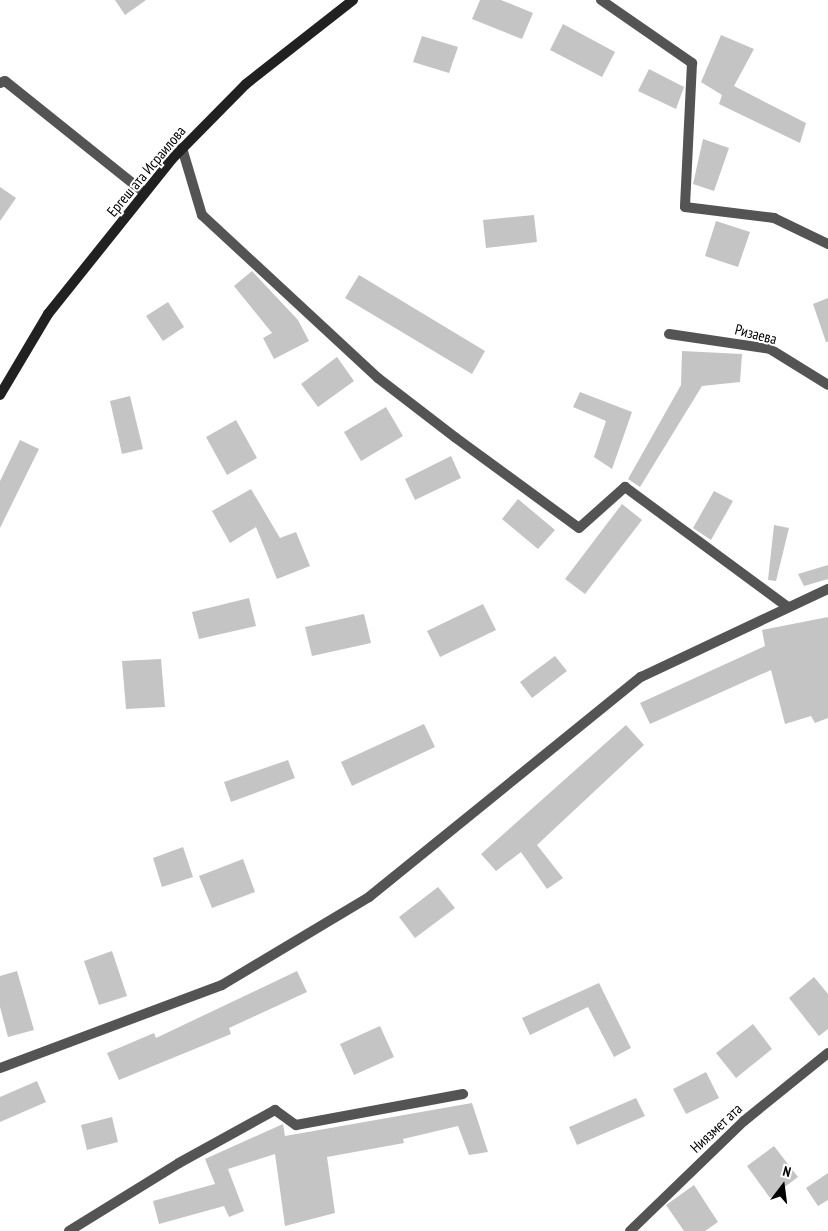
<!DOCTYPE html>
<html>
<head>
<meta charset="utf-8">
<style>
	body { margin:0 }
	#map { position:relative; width:828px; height:1231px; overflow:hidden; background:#fff; font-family:"PT Sans Narrow",sans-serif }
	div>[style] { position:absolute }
	.building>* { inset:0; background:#c4c4c4 }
	.street>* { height:10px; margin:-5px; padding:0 5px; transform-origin:5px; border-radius:5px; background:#545454 }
	.secondary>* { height:10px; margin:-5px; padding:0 5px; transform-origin:5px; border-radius:5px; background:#212121 }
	span { translate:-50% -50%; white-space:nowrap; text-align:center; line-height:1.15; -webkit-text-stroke:4px #fff; paint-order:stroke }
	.street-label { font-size:15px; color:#000 }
	.north { position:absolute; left:758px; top:1161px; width:50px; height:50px; -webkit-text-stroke:4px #fff; paint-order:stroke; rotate:15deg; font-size:14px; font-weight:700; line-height:20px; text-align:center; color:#000 }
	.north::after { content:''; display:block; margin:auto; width:18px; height:22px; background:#000; clip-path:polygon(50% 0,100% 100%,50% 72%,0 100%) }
</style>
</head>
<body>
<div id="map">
	<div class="building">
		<i style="clip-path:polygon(115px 0,146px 0,125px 15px)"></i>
		<i style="clip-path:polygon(480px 0,501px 0,533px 13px,522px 39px,472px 19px)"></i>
		<i style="clip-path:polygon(563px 24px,615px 52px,602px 77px,550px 50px)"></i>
		<i style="clip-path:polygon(721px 35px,754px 49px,734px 86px,806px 123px,800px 143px,719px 104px,722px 95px,701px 82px)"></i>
		<i style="clip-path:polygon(422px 36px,458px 47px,449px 73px,413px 62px)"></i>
		<i style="clip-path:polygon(649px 69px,684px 87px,676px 109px,638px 91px)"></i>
		<i style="clip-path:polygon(703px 139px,729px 148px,714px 191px,693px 184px)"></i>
		<i style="clip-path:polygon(0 187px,16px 198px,0 221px)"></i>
		<i style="clip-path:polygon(534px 215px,537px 242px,486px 248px,483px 220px)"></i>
		<i style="clip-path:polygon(716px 221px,750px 232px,738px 267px,705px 256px)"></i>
		<i style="clip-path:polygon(252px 271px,298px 320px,309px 341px,274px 359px,263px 338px,272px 333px,234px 286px)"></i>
		<i style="clip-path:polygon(359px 275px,485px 351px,472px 374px,345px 298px)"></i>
		<i style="clip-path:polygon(828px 298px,828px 342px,826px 342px,813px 304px)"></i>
		<i style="clip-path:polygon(168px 302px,184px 327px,163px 341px,146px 316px)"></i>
		<i style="clip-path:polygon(682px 351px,742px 354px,740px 382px,702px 386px,640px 487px,628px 479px,681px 385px)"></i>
		<i style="clip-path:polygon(337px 357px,354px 381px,318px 407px,301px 384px)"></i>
		<i style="clip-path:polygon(580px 392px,632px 412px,612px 469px,594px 457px,606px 421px,573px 407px)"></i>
		<i style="clip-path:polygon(130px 396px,143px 449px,122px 454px,110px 401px)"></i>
		<i style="clip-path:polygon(386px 407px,403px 436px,361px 461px,344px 432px)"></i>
		<i style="clip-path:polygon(236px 420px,257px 458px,227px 475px,206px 437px)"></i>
		<i style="clip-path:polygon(20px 440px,39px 449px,0 528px,0 481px)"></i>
		<i style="clip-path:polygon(451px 456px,461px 478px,415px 500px,405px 479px)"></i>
		<i style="clip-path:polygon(251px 489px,280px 538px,296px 532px,310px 566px,277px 579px,256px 527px,230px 543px,212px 511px)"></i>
		<i style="clip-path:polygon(714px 491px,733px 501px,711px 540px,693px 528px)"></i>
		<i style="clip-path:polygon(518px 499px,555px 530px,538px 549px,502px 519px)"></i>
		<i style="clip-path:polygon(622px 504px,642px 520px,585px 594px,565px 579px)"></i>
		<i style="clip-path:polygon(774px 525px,789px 528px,776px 581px,768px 580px)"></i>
		<i style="clip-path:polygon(828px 565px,828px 579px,804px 586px,798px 574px)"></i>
		<i style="clip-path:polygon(249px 598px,256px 626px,199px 639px,192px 612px)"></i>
		<i style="clip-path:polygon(483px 604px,496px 630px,440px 657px,427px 631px)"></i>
		<i style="clip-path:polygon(364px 614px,371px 643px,312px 656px,305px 627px)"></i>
		<i style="clip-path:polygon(828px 617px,828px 718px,815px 723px,811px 716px,785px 724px,771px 670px,650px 724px,640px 703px,765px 646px,762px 630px)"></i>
		<i style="clip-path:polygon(555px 656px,567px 671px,532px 698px,520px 682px)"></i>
		<i style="clip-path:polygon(161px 659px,165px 707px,126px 709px,122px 661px)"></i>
		<i style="clip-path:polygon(424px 724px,435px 747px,352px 786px,341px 762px)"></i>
		<i style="clip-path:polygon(626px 725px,644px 745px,537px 845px,563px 878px,547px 889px,521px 852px,496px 871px,481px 854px)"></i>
		<i style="clip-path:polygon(288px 760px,295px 778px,231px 802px,224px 782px)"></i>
		<i style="clip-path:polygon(183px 847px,193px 877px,162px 887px,153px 858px)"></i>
		<i style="clip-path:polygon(243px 859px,255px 892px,212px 908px,199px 876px)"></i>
		<i style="clip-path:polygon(438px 887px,455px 908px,415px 938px,399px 917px)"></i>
		<i style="clip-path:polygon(112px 951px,127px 996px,99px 1005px,84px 961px)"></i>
		<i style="clip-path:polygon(17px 971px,34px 1030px,8px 1037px,0 1007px,0 976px)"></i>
		<i style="clip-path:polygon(297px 971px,307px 992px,229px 1028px,231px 1034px,119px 1080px,107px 1053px,154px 1033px,156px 1038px)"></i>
		<i style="clip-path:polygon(814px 977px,828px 994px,828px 1029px,819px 1036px,789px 998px)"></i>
		<i style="clip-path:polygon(599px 983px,631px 1048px,614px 1057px,588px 1007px,530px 1035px,522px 1018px)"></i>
		<i style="clip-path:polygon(753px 1024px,772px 1049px,736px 1078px,716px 1053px)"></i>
		<i style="clip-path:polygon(380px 1026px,394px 1057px,354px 1075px,340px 1044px)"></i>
		<i style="clip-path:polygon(706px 1072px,719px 1098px,686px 1114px,673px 1089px)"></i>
		<i style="clip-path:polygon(37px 1081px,46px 1102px,0 1122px,0 1097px)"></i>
		<i style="clip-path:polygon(636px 1098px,645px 1116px,577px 1145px,569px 1127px)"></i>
		<i style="clip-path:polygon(472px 1103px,488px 1152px,469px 1155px,458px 1126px,403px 1139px,404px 1143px,327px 1157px,335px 1213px,285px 1226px,275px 1154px,228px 1169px,244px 1211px,229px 1217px,224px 1206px,159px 1224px,153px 1201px,215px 1184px,205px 1159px,283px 1124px,285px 1136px)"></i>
		<i style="clip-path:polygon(112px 1117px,118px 1142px,87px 1150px,81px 1125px)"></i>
		<i style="clip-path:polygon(774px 1146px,798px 1177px,770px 1198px,747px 1166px)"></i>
		<i style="clip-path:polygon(828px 1173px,828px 1200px,818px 1206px,806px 1188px)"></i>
		<i style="clip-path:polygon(694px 1185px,718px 1222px,705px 1231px,684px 1231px,666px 1205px)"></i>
	</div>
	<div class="street">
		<i style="left:601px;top:0;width:111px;rotate:34.7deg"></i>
		<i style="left:692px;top:63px;width:144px;rotate:92.8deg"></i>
		<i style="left:685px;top:207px;width:90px;rotate:7deg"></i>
		<i style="left:774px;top:218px;width:60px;rotate:25.7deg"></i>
		<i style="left:0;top:83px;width:5px;rotate:-22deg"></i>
		<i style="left:5px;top:81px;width:179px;rotate:38.7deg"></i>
		<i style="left:182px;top:148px;width:70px;rotate:73.4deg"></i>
		<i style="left:202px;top:215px;width:240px;rotate:42.8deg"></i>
		<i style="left:378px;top:378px;width:98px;rotate:37.6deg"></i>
		<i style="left:456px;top:438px;width:152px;rotate:36.2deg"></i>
		<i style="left:579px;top:528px;width:62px;rotate:-41.7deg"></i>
		<i style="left:625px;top:487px;width:202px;rotate:36.4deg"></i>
		<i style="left:669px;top:334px;width:102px;rotate:8.4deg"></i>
		<i style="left:770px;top:349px;width:68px;rotate:31.8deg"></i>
		<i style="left:0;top:1068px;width:237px;rotate:-20.5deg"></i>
		<i style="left:222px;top:985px;width:171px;rotate:-30.9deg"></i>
		<i style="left:369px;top:897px;width:350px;rotate:-39deg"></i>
		<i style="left:641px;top:677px;width:207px;rotate:-25.2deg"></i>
		<i style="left:69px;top:1231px;width:129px;rotate:-31.7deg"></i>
		<i style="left:179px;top:1163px;width:110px;rotate:-28.9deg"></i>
		<i style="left:275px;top:1110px;width:26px;rotate:36deg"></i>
		<i style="left:296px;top:1125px;width:170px;rotate:-10.5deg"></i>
		<i style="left:630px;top:1231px;width:158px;rotate:-44deg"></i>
		<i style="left:744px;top:1121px;width:108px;rotate:-39deg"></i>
	</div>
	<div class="secondary">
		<i style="left:0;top:395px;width:94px;rotate:-59.3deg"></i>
		<i style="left:48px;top:314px;width:198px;rotate:-51.3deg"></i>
		<i style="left:172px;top:159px;width:105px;rotate:-45.4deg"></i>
		<i style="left:246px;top:84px;width:136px;rotate:-38.1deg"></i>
	</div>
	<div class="street-label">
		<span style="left:146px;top:171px;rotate:-50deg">Ергеш ата Исраилова</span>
		<span style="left:756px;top:334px;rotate:14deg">Ризаева</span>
		<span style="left:716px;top:1128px;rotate:-43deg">Ниязмет ата</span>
	</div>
	<div class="north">N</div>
</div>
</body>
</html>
